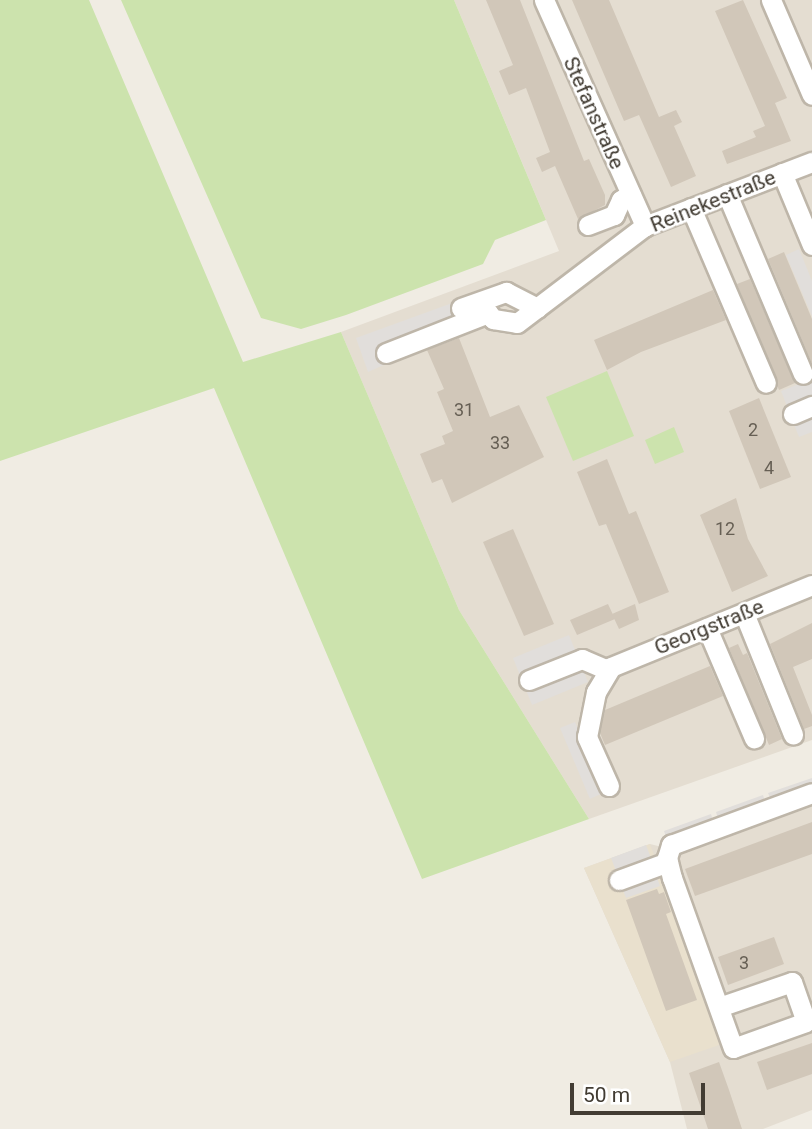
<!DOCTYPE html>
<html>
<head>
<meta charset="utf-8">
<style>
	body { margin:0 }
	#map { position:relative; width:812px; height:1129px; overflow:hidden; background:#f0ece3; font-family:Roboto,sans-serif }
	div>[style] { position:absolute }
	.residential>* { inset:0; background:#e4ddd1 }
	.education>* { inset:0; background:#e9e0cd }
	.green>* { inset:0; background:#cce3ad }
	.parking>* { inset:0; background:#e1dedb }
	.building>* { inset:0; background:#d1c7b9 }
	.roads { filter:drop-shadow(2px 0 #beb6a9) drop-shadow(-2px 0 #beb6a9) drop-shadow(0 2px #beb6a9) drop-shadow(0 -2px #beb6a9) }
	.minor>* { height:19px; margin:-9.5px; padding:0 9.5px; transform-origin:9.5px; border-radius:9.5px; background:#fff }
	span { translate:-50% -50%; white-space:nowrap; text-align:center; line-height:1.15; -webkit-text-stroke:5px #fff; paint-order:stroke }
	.number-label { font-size:18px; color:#665f54 }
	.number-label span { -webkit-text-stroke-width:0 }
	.street-label { font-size:21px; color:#423c33 }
	.scale { position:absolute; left:570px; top:1083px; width:135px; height:32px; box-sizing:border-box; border:4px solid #423c33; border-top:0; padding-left:9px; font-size:21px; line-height:24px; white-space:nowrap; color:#423c33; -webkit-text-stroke:5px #fff; paint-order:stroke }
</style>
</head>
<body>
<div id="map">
	<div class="residential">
		<i style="clip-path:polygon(454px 0,812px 0,812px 740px,589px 819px,459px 610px,341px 332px,559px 251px)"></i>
		<i style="clip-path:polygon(812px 803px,812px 1110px,763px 1129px,687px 1129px,670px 1062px,584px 868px,650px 844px,678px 851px)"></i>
	</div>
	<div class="education">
		<i style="clip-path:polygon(650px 844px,722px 1044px,670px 1062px,584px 868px)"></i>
	</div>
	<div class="green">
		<i style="clip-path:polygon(0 0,89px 0,243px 362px,341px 332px,459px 610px,589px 819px,422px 879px,214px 388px,0 461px)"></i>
		<i style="clip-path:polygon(121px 0,454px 0,546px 220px,495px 240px,483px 264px,346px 315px,301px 329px,261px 318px)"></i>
		<i style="clip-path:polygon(607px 371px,634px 436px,573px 461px,546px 397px)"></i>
		<i style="clip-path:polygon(674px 427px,684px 452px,655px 464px,645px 440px)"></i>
	</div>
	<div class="parking">
		<i style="clip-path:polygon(799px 249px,812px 281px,812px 316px,786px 255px)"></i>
		<i style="clip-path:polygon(455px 302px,465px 329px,368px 372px,356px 338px)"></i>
		<i style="clip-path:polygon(812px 379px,812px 432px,799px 437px,781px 391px)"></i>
		<i style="clip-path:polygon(569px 635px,588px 682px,532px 705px,513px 658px)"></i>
		<i style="clip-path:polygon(575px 722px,605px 792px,590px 799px,560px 728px)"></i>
		<i style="clip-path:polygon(812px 778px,812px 785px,771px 800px,768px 793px)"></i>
		<i style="clip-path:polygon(763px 795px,765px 802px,718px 819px,716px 812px)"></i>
		<i style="clip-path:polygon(711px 814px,713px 821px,666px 837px,664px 831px)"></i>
		<i style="clip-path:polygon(646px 845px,651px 858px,616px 871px,611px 858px)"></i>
		<i style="clip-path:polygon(656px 875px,660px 886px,626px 898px,622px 888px)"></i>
	</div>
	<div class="building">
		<i style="clip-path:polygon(486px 0,520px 0,584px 161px,589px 159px,605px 195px,605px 205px,578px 219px,555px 166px,542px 172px,536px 158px,550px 152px,526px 88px,509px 95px,499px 71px,513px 65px)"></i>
		<i style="clip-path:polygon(572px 0,609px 0,659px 117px,676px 110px,682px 122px,674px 126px,696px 176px,671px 187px,639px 115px,624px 121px)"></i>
		<i style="clip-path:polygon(743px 0,787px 98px,775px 103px,791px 141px,727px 164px,722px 151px,756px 137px,753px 131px,765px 126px,715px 11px)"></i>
		<i style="clip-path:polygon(784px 252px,812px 319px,812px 364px,768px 259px)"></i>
		<i style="clip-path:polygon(750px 279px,795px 383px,779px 390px,737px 284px)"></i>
		<i style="clip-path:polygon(713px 290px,726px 320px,641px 352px,607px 370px,594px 340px)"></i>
		<i style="clip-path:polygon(459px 338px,490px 417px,519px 405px,544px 457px,452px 503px,442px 479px,432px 483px,420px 454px,445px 444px,442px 436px,453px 431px,437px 392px,444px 389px,427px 350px)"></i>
		<i style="clip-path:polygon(759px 398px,791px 477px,760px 489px,729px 411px)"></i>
		<i style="clip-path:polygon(607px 459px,629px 514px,636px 511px,669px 592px,639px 604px,606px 524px,599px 526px,577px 472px)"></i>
		<i style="clip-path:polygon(736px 498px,748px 539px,768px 576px,732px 592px,700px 515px)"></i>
		<i style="clip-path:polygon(513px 529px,554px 624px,524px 636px,483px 542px)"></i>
		<i style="clip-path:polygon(608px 604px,615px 619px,577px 635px,570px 620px)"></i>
		<i style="clip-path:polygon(635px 604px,639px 620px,619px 629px,612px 614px)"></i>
		<i style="clip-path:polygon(812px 623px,812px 659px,793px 667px,812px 715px,812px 726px,804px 729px,770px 644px)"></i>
		<i style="clip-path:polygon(738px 644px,743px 655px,747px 653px,782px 739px,769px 745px,729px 648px)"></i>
		<i style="clip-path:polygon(710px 666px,723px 696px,605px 745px,600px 733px,605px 710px)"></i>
		<i style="clip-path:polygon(812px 822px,812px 854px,695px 896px,685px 869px)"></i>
		<i style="clip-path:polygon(657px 889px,659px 894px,664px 892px,671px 912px,666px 914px,697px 1000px,666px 1011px,626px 900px)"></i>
		<i style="clip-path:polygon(774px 937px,784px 964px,728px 985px,718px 957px)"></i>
		<i style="clip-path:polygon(812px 1043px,812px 1074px,767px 1090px,757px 1062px)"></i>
		<i style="clip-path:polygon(719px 1062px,729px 1090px,742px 1129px,708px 1129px,702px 1111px,689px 1073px)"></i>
	</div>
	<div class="roads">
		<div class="minor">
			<i style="left:544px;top:0;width:248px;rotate:65.9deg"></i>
			<i style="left:771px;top:0;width:103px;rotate:66.7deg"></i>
			<i style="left:782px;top:173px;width:78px;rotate:67.4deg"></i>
			<i style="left:727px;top:194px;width:195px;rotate:67.1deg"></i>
			<i style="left:691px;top:208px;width:190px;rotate:66.8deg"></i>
			<i style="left:588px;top:225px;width:28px;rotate:-21deg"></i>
			<i style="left:614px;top:215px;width:17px;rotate:-65deg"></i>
			<i style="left:621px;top:200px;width:11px;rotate:-22deg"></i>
			<i style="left:461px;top:308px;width:48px;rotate:-19.6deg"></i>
			<i style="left:506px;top:292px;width:35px;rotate:27deg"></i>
			<i style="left:386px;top:353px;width:110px;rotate:-21.4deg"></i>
			<i style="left:488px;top:313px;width:8px;rotate:50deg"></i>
			<i style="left:493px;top:319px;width:24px;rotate:9deg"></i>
			<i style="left:517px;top:323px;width:161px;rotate:-37.2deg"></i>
			<i style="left:645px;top:226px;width:179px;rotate:-21deg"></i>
			<i style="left:793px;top:414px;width:21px;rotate:-23deg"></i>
			<i style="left:744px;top:613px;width:131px;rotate:68deg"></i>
			<i style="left:707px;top:628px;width:120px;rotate:66.9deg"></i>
			<i style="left:529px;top:680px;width:57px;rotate:-21.6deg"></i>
			<i style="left:582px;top:659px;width:26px;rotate:23deg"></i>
			<i style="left:606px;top:669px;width:222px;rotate:-22.2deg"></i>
			<i style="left:609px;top:786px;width:54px;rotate:-114.2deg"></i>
			<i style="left:587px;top:737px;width:46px;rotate:-78.7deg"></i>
			<i style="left:596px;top:692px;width:29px;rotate:-59deg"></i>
			<i style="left:619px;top:880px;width:52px;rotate:-20.2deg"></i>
			<i style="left:719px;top:1007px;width:77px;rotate:-18.9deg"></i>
			<i style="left:792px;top:982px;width:42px;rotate:70.7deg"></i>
			<i style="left:806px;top:1022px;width:77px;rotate:160.4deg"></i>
			<i style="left:733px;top:1048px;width:181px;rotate:-109.7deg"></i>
			<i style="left:672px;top:878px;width:21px;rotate:-104deg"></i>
			<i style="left:667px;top:858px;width:14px;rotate:-73deg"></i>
			<i style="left:671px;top:845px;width:150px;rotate:-20.2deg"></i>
		</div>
	</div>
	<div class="number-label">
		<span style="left:464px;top:410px">31</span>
		<span style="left:753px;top:430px">2</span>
		<span style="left:500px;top:443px">33</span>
		<span style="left:769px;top:468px">4</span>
		<span style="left:725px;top:529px">12</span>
		<span style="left:744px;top:963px">3</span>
	</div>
	<div class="street-label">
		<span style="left:594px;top:113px;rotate:66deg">Stefanstraße</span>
		<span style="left:713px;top:201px;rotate:-22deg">Reinekestraße</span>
		<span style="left:709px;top:627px;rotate:-22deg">Georgstraße</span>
	</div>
	<div class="scale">50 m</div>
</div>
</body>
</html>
